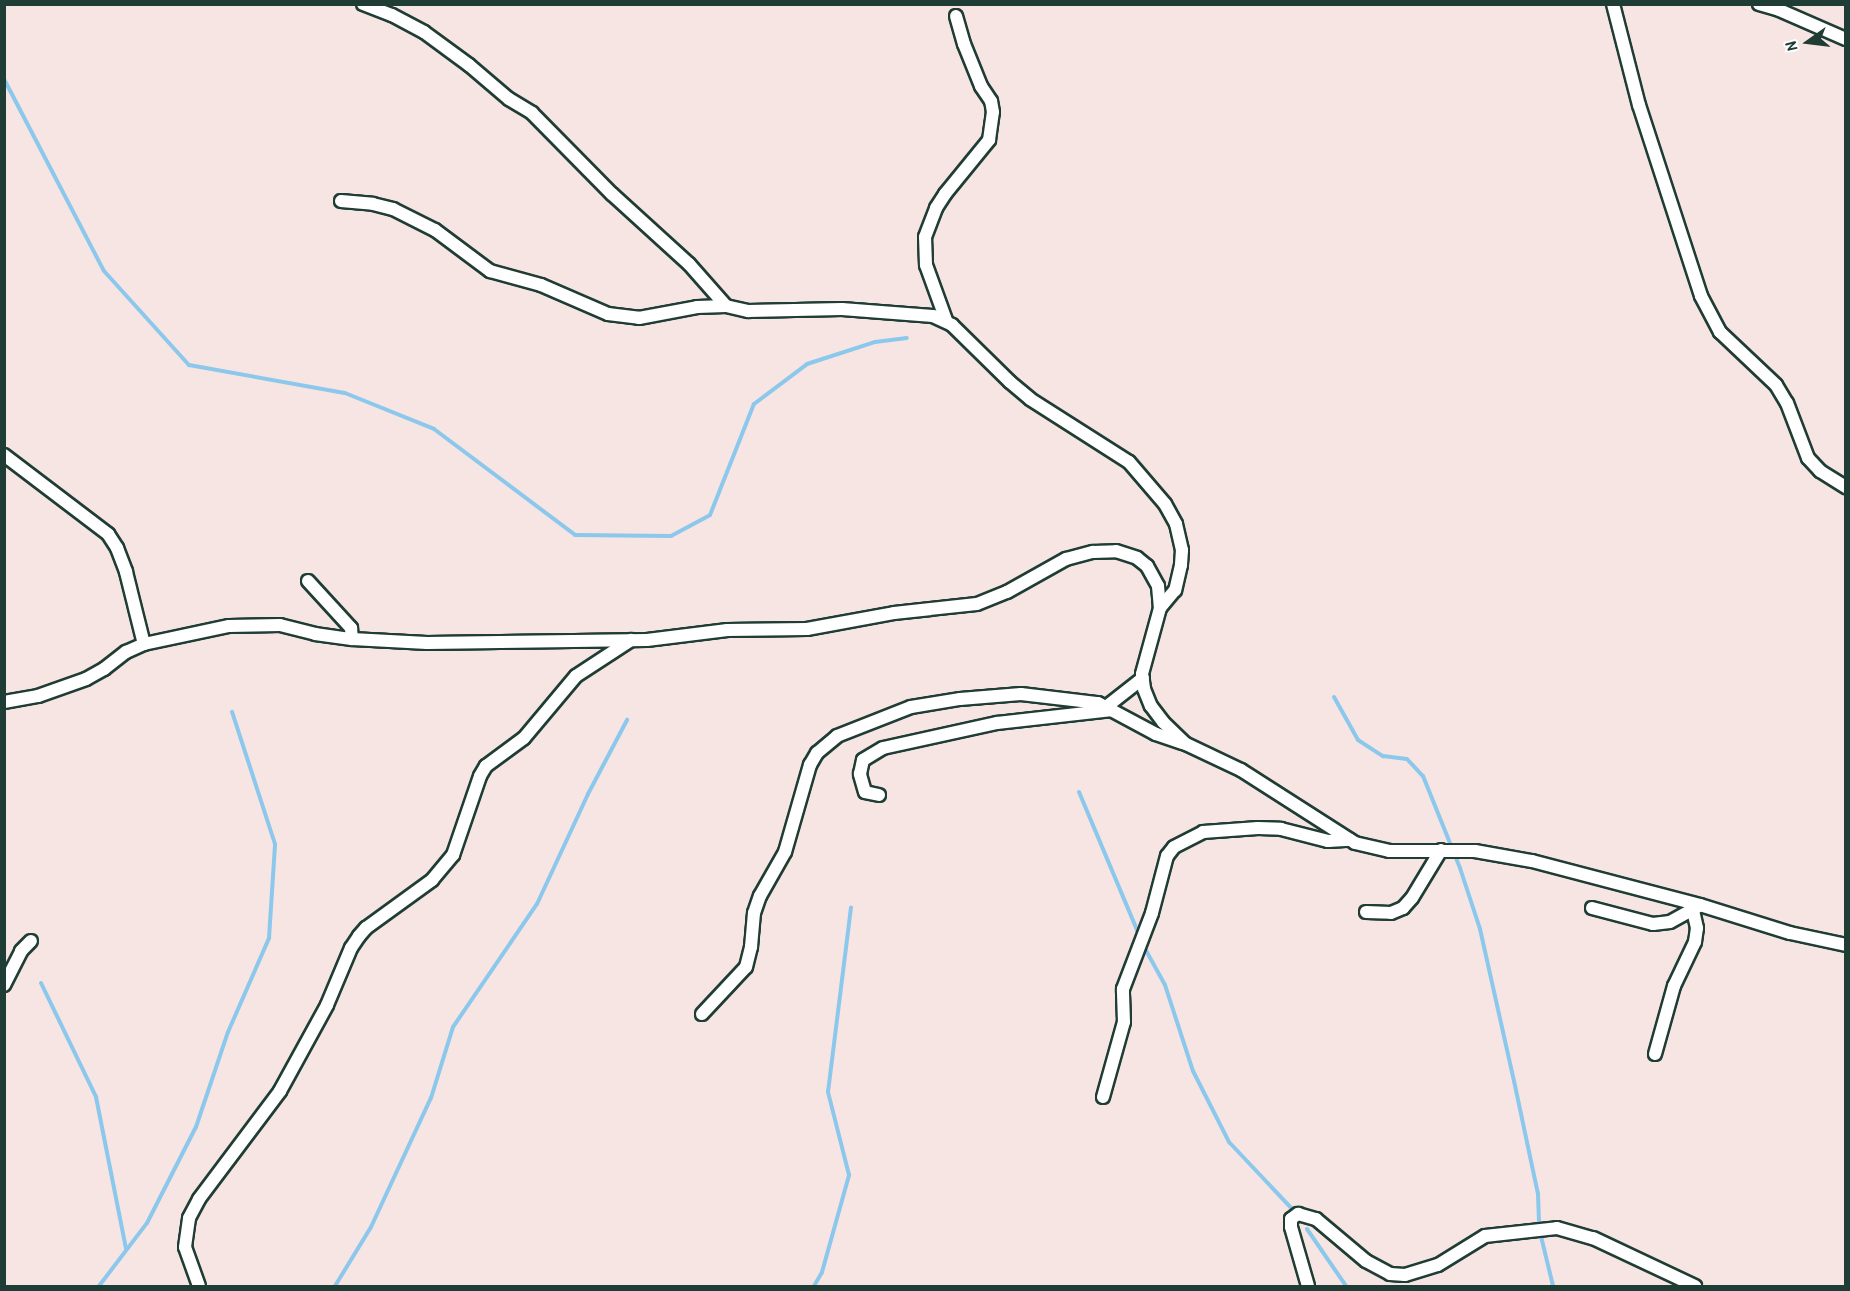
<!DOCTYPE html>
<html>
<head>
<meta charset="utf-8">
<style>
	body { margin:0 }
	#map { position:relative; width:1850px; height:1291px; overflow:hidden; background:#f7e5e3; font-family:"Patrick Hand",sans-serif }
	div>[style] { position:absolute }
	.stream>* { height:4px; margin:-2px; padding:0 2px; transform-origin:2px; border-radius:2px; background:#8cc8ec }
	.roads { filter:drop-shadow(2px 0 #1f3d34) drop-shadow(-2px 0 #1f3d34) drop-shadow(0 2px #1f3d34) drop-shadow(0 -2px #1f3d34) }
	.minor>* { height:12px; margin:-6px; padding:0 6px; transform-origin:6px; border-radius:6px; background:#fff }
	span { translate:-50% -50%; white-space:nowrap; text-align:center; line-height:1.15; -webkit-text-stroke:6px #fff; paint-order:stroke }
	.frame { position:absolute; inset:0; border:6px solid #1f3d34; pointer-events:none }
	.north { position:absolute; left:1778px; top:12px; width:60px; height:60px; -webkit-text-stroke:4px #fff; paint-order:stroke; rotate:256deg; font-size:16px; font-weight:700; line-height:24px; text-align:center; color:#1f3d34 }
	.north::after { content:''; display:block; margin:auto; width:21px; height:27px; background:#1f3d34; clip-path:polygon(50% 0,100% 100%,50% 72%,0 100%) }
</style>
</head>
<body>
<div id="map">
	<div class="stream">
		<i style="left:4px;top:79px;width:216px;rotate:62.5deg"></i>
		<i style="left:104px;top:271px;width:127px;rotate:47.9deg"></i>
		<i style="left:189px;top:365px;width:158px;rotate:10.2deg"></i>
		<i style="left:345px;top:393px;width:96px;rotate:22deg"></i>
		<i style="left:434px;top:429px;width:176px;rotate:36.9deg"></i>
		<i style="left:575px;top:535px;width:96px;rotate:0.6deg"></i>
		<i style="left:671px;top:536px;width:44px;rotate:-28.3deg"></i>
		<i style="left:710px;top:515px;width:119px;rotate:-68.4deg"></i>
		<i style="left:754px;top:404px;width:66px;rotate:-37deg"></i>
		<i style="left:807px;top:364px;width:71px;rotate:-17.9deg"></i>
		<i style="left:875px;top:342px;width:32px;rotate:-7deg"></i>
		<i style="left:1334px;top:697px;width:49px;rotate:60.8deg"></i>
		<i style="left:1358px;top:740px;width:30px;rotate:33deg"></i>
		<i style="left:1383px;top:756px;width:24px;rotate:7deg"></i>
		<i style="left:1407px;top:759px;width:23px;rotate:47deg"></i>
		<i style="left:1423px;top:776px;width:99px;rotate:68.1deg"></i>
		<i style="left:1460px;top:868px;width:64px;rotate:71.8deg"></i>
		<i style="left:1480px;top:929px;width:156px;rotate:77.4deg"></i>
		<i style="left:1514px;top:1081px;width:116px;rotate:78deg"></i>
		<i style="left:1538px;top:1194px;width:34px;rotate:88deg"></i>
		<i style="left:1539px;top:1228px;width:60px;rotate:76.4deg"></i>
		<i style="left:1079px;top:792px;width:155px;rotate:67.2deg"></i>
		<i style="left:1143px;top:945px;width:46px;rotate:61.2deg"></i>
		<i style="left:1165px;top:985px;width:90px;rotate:72deg"></i>
		<i style="left:1193px;top:1071px;width:80px;rotate:63.1deg"></i>
		<i style="left:1229px;top:1142px;width:95px;rotate:46.7deg"></i>
		<i style="left:41px;top:983px;width:127px;rotate:64.2deg"></i>
		<i style="left:96px;top:1097px;width:154px;rotate:78.8deg"></i>
		<i style="left:1307px;top:1229px;width:69px;rotate:55.6deg"></i>
		<i style="left:99px;top:1286px;width:79px;rotate:-52.7deg"></i>
		<i style="left:147px;top:1223px;width:108px;rotate:-63deg"></i>
		<i style="left:196px;top:1127px;width:100px;rotate:-71.4deg"></i>
		<i style="left:228px;top:1032px;width:103px;rotate:-66.4deg"></i>
		<i style="left:269px;top:938px;width:94px;rotate:-86.3deg"></i>
		<i style="left:275px;top:844px;width:139px;rotate:-108deg"></i>
		<i style="left:335px;top:1286px;width:69px;rotate:-58.6deg"></i>
		<i style="left:371px;top:1227px;width:142px;rotate:-65.1deg"></i>
		<i style="left:431px;top:1098px;width:74px;rotate:-72.8deg"></i>
		<i style="left:453px;top:1027px;width:149px;rotate:-55.7deg"></i>
		<i style="left:537px;top:904px;width:121px;rotate:-65.1deg"></i>
		<i style="left:588px;top:794px;width:84px;rotate:-62.2deg"></i>
		<i style="left:814px;top:1286px;width:16px;rotate:-60deg"></i>
		<i style="left:822px;top:1272px;width:101px;rotate:-74.4deg"></i>
		<i style="left:849px;top:1175px;width:86px;rotate:-104.2deg"></i>
		<i style="left:828px;top:1092px;width:186px;rotate:-82.9deg"></i>
	</div>
	<div class="roads">
		<div class="minor">
			<i style="left:363px;top:4px;width:31px;rotate:21deg"></i>
			<i style="left:392px;top:15px;width:36px;rotate:28deg"></i>
			<i style="left:424px;top:32px;width:56px;rotate:36.3deg"></i>
			<i style="left:469px;top:65px;width:52px;rotate:40.4deg"></i>
			<i style="left:509px;top:99px;width:27px;rotate:31deg"></i>
			<i style="left:532px;top:113px;width:114px;rotate:45.4deg"></i>
			<i style="left:612px;top:194px;width:104px;rotate:42.3deg"></i>
			<i style="left:689px;top:264px;width:56px;rotate:48.6deg"></i>
			<i style="left:726px;top:306px;width:23px;rotate:13deg"></i>
			<i style="left:748px;top:311px;width:94px;rotate:-1.2deg"></i>
			<i style="left:842px;top:309px;width:91px;rotate:4.4deg"></i>
			<i style="left:933px;top:316px;width:21px;rotate:25deg"></i>
			<i style="left:952px;top:325px;width:81px;rotate:44.5deg"></i>
			<i style="left:1010px;top:382px;width:26px;rotate:40deg"></i>
			<i style="left:1030px;top:399px;width:117px;rotate:32.5deg"></i>
			<i style="left:1129px;top:462px;width:55px;rotate:49.4deg"></i>
			<i style="left:1165px;top:504px;width:23px;rotate:61deg"></i>
			<i style="left:1176px;top:524px;width:27px;rotate:77deg"></i>
			<i style="left:1182px;top:550px;width:15px;rotate:94deg"></i>
			<i style="left:1181px;top:565px;width:26px;rotate:103deg"></i>
			<i style="left:1175px;top:590px;width:23px;rotate:130deg"></i>
			<i style="left:1613px;top:4px;width:104px;rotate:75.6deg"></i>
			<i style="left:1639px;top:105px;width:201px;rotate:72deg"></i>
			<i style="left:1701px;top:296px;width:41px;rotate:62.2deg"></i>
			<i style="left:1720px;top:332px;width:77px;rotate:43.4deg"></i>
			<i style="left:1776px;top:385px;width:21px;rotate:59deg"></i>
			<i style="left:1787px;top:403px;width:59px;rotate:69.1deg"></i>
			<i style="left:1808px;top:458px;width:18px;rotate:47deg"></i>
			<i style="left:1820px;top:471px;width:31px;rotate:32deg"></i>
			<i style="left:1759px;top:4px;width:19px;rotate:16deg"></i>
			<i style="left:1777px;top:9px;width:75px;rotate:23.5deg"></i>
			<i style="left:341px;top:201px;width:32px;rotate:5deg"></i>
			<i style="left:373px;top:204px;width:21px;rotate:14deg"></i>
			<i style="left:393px;top:209px;width:47px;rotate:26.6deg"></i>
			<i style="left:435px;top:230px;width:69px;rotate:36.7deg"></i>
			<i style="left:490px;top:271px;width:53px;rotate:15.4deg"></i>
			<i style="left:541px;top:285px;width:73px;rotate:23.4deg"></i>
			<i style="left:608px;top:314px;width:31px;rotate:7deg"></i>
			<i style="left:639px;top:318px;width:59px;rotate:-10.7deg"></i>
			<i style="left:697px;top:307px;width:29px;rotate:-2deg"></i>
			<i style="left:946px;top:320px;width:59px;rotate:-110deg"></i>
			<i style="left:926px;top:265px;width:28px;rotate:-92deg"></i>
			<i style="left:925px;top:237px;width:31px;rotate:-69deg"></i>
			<i style="left:936px;top:208px;width:17px;rotate:-57deg"></i>
			<i style="left:945px;top:194px;width:70px;rotate:-50.8deg"></i>
			<i style="left:989px;top:140px;width:28px;rotate:-82deg"></i>
			<i style="left:993px;top:112px;width:11px;rotate:-100deg"></i>
			<i style="left:991px;top:101px;width:18px;rotate:-124deg"></i>
			<i style="left:981px;top:86px;width:45px;rotate:-112deg"></i>
			<i style="left:964px;top:44px;width:29px;rotate:-106deg"></i>
			<i style="left:4px;top:455px;width:131px;rotate:37.2deg"></i>
			<i style="left:108px;top:534px;width:17px;rotate:57deg"></i>
			<i style="left:117px;top:548px;width:26px;rotate:69deg"></i>
			<i style="left:126px;top:572px;width:74px;rotate:76deg"></i>
			<i style="left:308px;top:581px;width:64px;rotate:47.5deg"></i>
			<i style="left:351px;top:628px;width:11px;rotate:85deg"></i>
			<i style="left:4px;top:702px;width:35px;rotate:-10deg"></i>
			<i style="left:38px;top:696px;width:51px;rotate:-19.5deg"></i>
			<i style="left:86px;top:679px;width:21px;rotate:-29deg"></i>
			<i style="left:104px;top:669px;width:28px;rotate:-38deg"></i>
			<i style="left:126px;top:652px;width:20px;rotate:-24deg"></i>
			<i style="left:144px;top:644px;width:87px;rotate:-12deg"></i>
			<i style="left:229px;top:626px;width:51px;rotate:-1.1deg"></i>
			<i style="left:280px;top:625px;width:36px;rotate:14deg"></i>
			<i style="left:315px;top:634px;width:37px;rotate:8deg"></i>
			<i style="left:352px;top:639px;width:75px;rotate:3.1deg"></i>
			<i style="left:427px;top:643px;width:220px;rotate:-0.8deg"></i>
			<i style="left:647px;top:640px;width:81px;rotate:-7.1deg"></i>
			<i style="left:727px;top:630px;width:80px;rotate:-0.7deg"></i>
			<i style="left:807px;top:629px;width:88px;rotate:-10.4deg"></i>
			<i style="left:894px;top:613px;width:83px;rotate:-6.2deg"></i>
			<i style="left:977px;top:604px;width:32px;rotate:-22deg"></i>
			<i style="left:1007px;top:592px;width:68px;rotate:-29.2deg"></i>
			<i style="left:1066px;top:559px;width:28px;rotate:-15deg"></i>
			<i style="left:1093px;top:552px;width:23px;rotate:-2deg"></i>
			<i style="left:1116px;top:551px;width:22px;rotate:18deg"></i>
			<i style="left:1137px;top:558px;width:13px;rotate:39deg"></i>
			<i style="left:1147px;top:566px;width:23px;rotate:61deg"></i>
			<i style="left:1158px;top:586px;width:22px;rotate:85deg"></i>
			<i style="left:1160px;top:608px;width:68px;rotate:105.3deg"></i>
			<i style="left:1142px;top:674px;width:15px;rotate:82deg"></i>
			<i style="left:1144px;top:689px;width:18px;rotate:68deg"></i>
			<i style="left:1151px;top:706px;width:20px;rotate:53deg"></i>
			<i style="left:1163px;top:722px;width:32px;rotate:44deg"></i>
			<i style="left:1186px;top:744px;width:61px;rotate:25.3deg"></i>
			<i style="left:1241px;top:770px;width:135px;rotate:32.6deg"></i>
			<i style="left:1355px;top:843px;width:35px;rotate:13deg"></i>
			<i style="left:1389px;top:851px;width:86px"></i>
			<i style="left:1475px;top:851px;width:58px;rotate:10deg"></i>
			<i style="left:1532px;top:861px;width:174px;rotate:14.7deg"></i>
			<i style="left:1700px;top:905px;width:94px;rotate:17.3deg"></i>
			<i style="left:1790px;top:933px;width:57px;rotate:12.1deg"></i>
			<i style="left:1106px;top:707px;width:47px;rotate:-38.1deg"></i>
			<i style="left:879px;top:795px;width:14px;rotate:-168deg"></i>
			<i style="left:865px;top:792px;width:19px;rotate:-106deg"></i>
			<i style="left:860px;top:774px;width:14px;rotate:-78deg"></i>
			<i style="left:863px;top:760px;width:23px;rotate:-31deg"></i>
			<i style="left:883px;top:748px;width:117px;rotate:-12.4deg"></i>
			<i style="left:997px;top:723px;width:116px;rotate:-6.4deg"></i>
			<i style="left:1592px;top:908px;width:63px;rotate:14.7deg"></i>
			<i style="left:1653px;top:924px;width:17px;rotate:-7deg"></i>
			<i style="left:1670px;top:922px;width:33px;rotate:-29deg"></i>
			<i style="left:1366px;top:912px;width:25px;rotate:2deg"></i>
			<i style="left:1391px;top:913px;width:13px;rotate:-23deg"></i>
			<i style="left:1403px;top:908px;width:13px;rotate:-48deg"></i>
			<i style="left:1412px;top:898px;width:56px;rotate:-58.9deg"></i>
			<i style="left:4px;top:985px;width:38px;rotate:-63deg"></i>
			<i style="left:21px;top:951px;width:14px;rotate:-45deg"></i>
			<i style="left:702px;top:1014px;width:64px;rotate:-46.9deg"></i>
			<i style="left:746px;top:967px;width:21px;rotate:-76deg"></i>
			<i style="left:751px;top:947px;width:34px;rotate:-85deg"></i>
			<i style="left:754px;top:913px;width:18px;rotate:-71deg"></i>
			<i style="left:760px;top:896px;width:51px;rotate:-60.4deg"></i>
			<i style="left:785px;top:852px;width:91px;rotate:-74deg"></i>
			<i style="left:810px;top:765px;width:14px;rotate:-60deg"></i>
			<i style="left:817px;top:753px;width:26px;rotate:-40deg"></i>
			<i style="left:837px;top:736px;width:79px;rotate:-21.4deg"></i>
			<i style="left:911px;top:707px;width:50px;rotate:-9.3deg"></i>
			<i style="left:960px;top:699px;width:61px;rotate:-4.7deg"></i>
			<i style="left:1021px;top:694px;width:78px;rotate:6.7deg"></i>
			<i style="left:1098px;top:703px;width:66px;rotate:28.1deg"></i>
			<i style="left:1156px;top:734px;width:28px;rotate:19deg"></i>
			<i style="left:1655px;top:1054px;width:71px;rotate:-74.4deg"></i>
			<i style="left:1674px;top:986px;width:49px;rotate:-64.5deg"></i>
			<i style="left:1695px;top:942px;width:14px;rotate:-82deg"></i>
			<i style="left:1697px;top:928px;width:18px;rotate:-103deg"></i>
			<i style="left:1103px;top:1097px;width:78px;rotate:-74.4deg"></i>
			<i style="left:1124px;top:1022px;width:33px;rotate:-92deg"></i>
			<i style="left:1123px;top:989px;width:81px;rotate:-69.1deg"></i>
			<i style="left:1152px;top:913px;width:59px;rotate:-75.3deg"></i>
			<i style="left:1167px;top:856px;width:11px;rotate:-52deg"></i>
			<i style="left:1174px;top:847px;width:33px;rotate:-27deg"></i>
			<i style="left:1203px;top:832px;width:55px;rotate:-4.2deg"></i>
			<i style="left:1258px;top:828px;width:23px;rotate:2deg"></i>
			<i style="left:1281px;top:829px;width:49px;rotate:14.3deg"></i>
			<i style="left:1328px;top:841px;width:22px;rotate:-3deg"></i>
			<i style="left:199px;top:1286px;width:41px;rotate:-109.7deg"></i>
			<i style="left:185px;top:1247px;width:29px;rotate:-82deg"></i>
			<i style="left:189px;top:1218px;width:21px;rotate:-62deg"></i>
			<i style="left:199px;top:1199px;width:135px;rotate:-53.1deg"></i>
			<i style="left:280px;top:1091px;width:98px;rotate:-61.3deg"></i>
			<i style="left:327px;top:1005px;width:62px;rotate:-67.2deg"></i>
			<i style="left:351px;top:948px;width:14px;rotate:-56deg"></i>
			<i style="left:359px;top:936px;width:11px;rotate:-49deg"></i>
			<i style="left:366px;top:928px;width:82px;rotate:-36deg"></i>
			<i style="left:432px;top:880px;width:33px;rotate:-50deg"></i>
			<i style="left:453px;top:855px;width:83px;rotate:-71.1deg"></i>
			<i style="left:480px;top:776px;width:12px;rotate:-59deg"></i>
			<i style="left:486px;top:766px;width:47px;rotate:-36.4deg"></i>
			<i style="left:524px;top:738px;width:81px;rotate:-50deg"></i>
			<i style="left:576px;top:676px;width:66px;rotate:-33.2deg"></i>
			<i style="left:1308px;top:1286px;width:61px;rotate:-106.1deg"></i>
			<i style="left:1291px;top:1227px;width:8px;rotate:-90deg"></i>
			<i style="left:1291px;top:1219px;width:9px;rotate:-36deg"></i>
			<i style="left:1298px;top:1214px;width:19px;rotate:16deg"></i>
			<i style="left:1316px;top:1219px;width:65px;rotate:40deg"></i>
			<i style="left:1366px;top:1261px;width:27px;rotate:28deg"></i>
			<i style="left:1390px;top:1274px;width:15px;rotate:4deg"></i>
			<i style="left:1405px;top:1275px;width:34px;rotate:-17deg"></i>
			<i style="left:1438px;top:1265px;width:55px;rotate:-31.7deg"></i>
			<i style="left:1485px;top:1236px;width:72px;rotate:-6.3deg"></i>
			<i style="left:1557px;top:1228px;width:37px;rotate:16deg"></i>
			<i style="left:1593px;top:1238px;width:113px;rotate:25.2deg"></i>
		</div>
	</div>
	<div class="frame"></div>
	<div class="north">N</div>
</div>
</body>
</html>
